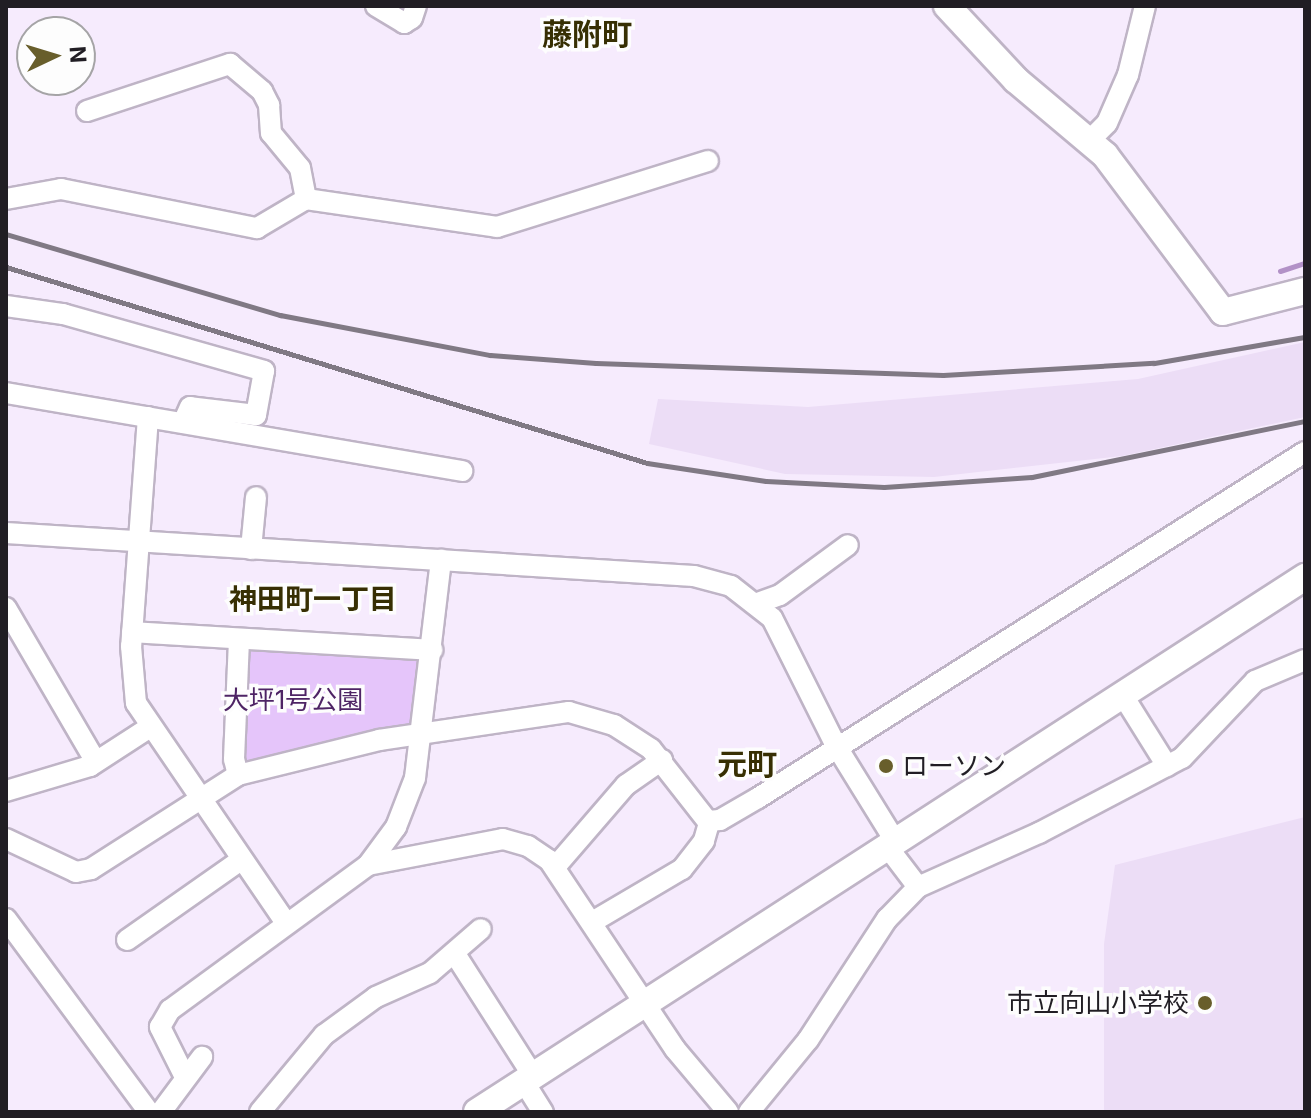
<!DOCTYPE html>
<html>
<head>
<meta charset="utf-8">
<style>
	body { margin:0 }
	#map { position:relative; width:1311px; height:1118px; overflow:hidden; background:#f6ebfd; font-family:Inter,"Noto Sans JP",sans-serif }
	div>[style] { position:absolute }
	.built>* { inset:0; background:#ecddf6 }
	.green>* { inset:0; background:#e5c5fa }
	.stream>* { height:5px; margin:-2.5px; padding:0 2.5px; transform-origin:2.5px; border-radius:2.5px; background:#b291c7 }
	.roads { filter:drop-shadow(2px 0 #bfb4c6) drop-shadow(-2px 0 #bfb4c6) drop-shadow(0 2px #bfb4c6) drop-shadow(0 -2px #bfb4c6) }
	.minor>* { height:20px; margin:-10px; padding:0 10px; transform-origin:10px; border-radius:10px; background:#fff }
	.tertiary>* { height:26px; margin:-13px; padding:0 13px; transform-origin:13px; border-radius:13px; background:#fff }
	.rail>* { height:5px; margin:-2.5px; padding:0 2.5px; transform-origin:2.5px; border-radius:2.5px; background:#807984 }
	.dots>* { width:22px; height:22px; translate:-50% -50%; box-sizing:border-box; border:4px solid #fdfdfd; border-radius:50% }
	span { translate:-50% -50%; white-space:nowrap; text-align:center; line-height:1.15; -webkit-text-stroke:7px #fdfdfd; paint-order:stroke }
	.park-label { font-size:26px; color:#4e2465 }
	.poi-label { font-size:26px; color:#211e24 }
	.left { translate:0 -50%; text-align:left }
	.right { translate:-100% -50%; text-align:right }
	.neighbourhood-label { font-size:28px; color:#372f03; font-weight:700 }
	.quarter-label { font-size:30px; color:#372f03; font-weight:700 }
	.frame { position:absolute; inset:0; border:8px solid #211e24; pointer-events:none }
	.north { position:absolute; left:16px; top:16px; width:80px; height:80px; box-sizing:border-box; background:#fdfdfd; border:2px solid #a5a4a6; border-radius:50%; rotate:86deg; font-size:22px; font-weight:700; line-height:32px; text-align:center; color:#211e24 }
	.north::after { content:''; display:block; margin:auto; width:28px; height:36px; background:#685e2b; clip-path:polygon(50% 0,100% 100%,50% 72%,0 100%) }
</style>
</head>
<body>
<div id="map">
	<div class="built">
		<i style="clip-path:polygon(1305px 342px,1305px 417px,1122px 456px,934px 477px,785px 474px,649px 444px,658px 399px,808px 407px,1138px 379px)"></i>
		<i style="clip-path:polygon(1305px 817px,1305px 1112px,1104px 1112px,1104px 944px,1115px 865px)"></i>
	</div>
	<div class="green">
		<i style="clip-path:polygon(250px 644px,420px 654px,416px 716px,407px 729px,246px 765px,240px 760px,243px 652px)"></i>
	</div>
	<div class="stream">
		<i style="left:1280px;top:271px;width:26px;rotate:-18deg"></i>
	</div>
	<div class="roads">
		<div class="minor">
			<i style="left:376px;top:6px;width:33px;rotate:31deg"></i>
			<i style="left:404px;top:23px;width:9px;rotate:-32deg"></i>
			<i style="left:412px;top:18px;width:13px;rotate:-72deg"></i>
			<i style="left:87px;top:111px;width:151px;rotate:-18.2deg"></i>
			<i style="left:230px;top:64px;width:42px;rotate:40.2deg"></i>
			<i style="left:262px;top:91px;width:16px;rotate:63deg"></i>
			<i style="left:269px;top:105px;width:28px;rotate:86deg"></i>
			<i style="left:271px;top:133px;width:45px;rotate:50.4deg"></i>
			<i style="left:300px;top:168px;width:32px;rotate:79deg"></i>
			<i style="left:1089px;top:141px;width:25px;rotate:-45deg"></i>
			<i style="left:1107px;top:123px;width:52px;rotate:-66.4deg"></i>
			<i style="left:1128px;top:75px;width:71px;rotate:-76.2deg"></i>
			<i style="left:6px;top:199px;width:56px;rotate:-10.3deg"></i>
			<i style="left:61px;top:189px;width:200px;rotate:11.3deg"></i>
			<i style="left:257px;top:228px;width:57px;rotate:-30.6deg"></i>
			<i style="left:306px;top:199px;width:193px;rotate:8.3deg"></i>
			<i style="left:497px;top:227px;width:221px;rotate:-17.4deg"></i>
			<i style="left:6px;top:306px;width:58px;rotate:8deg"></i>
			<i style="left:63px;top:314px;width:209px;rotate:15.8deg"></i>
			<i style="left:264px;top:371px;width:45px;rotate:100.3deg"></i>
			<i style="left:256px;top:415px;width:66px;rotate:-173.1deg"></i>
			<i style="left:190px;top:407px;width:17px;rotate:114deg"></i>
			<i style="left:6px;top:393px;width:463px;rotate:9.7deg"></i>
			<i style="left:148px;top:417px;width:230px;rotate:94.2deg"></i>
			<i style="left:131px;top:646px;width:57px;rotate:85deg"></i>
			<i style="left:136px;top:703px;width:266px;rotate:55.7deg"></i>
			<i style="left:6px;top:533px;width:689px;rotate:3.58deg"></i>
			<i style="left:694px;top:576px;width:38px;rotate:15deg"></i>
			<i style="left:731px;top:586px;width:52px;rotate:38deg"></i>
			<i style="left:772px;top:618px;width:141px;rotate:63.4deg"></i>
			<i style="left:835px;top:744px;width:112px;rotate:58.2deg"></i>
			<i style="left:251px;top:549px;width:52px;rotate:-84.5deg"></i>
			<i style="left:758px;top:603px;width:23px;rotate:-20deg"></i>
			<i style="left:780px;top:595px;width:84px;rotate:-36.3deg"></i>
			<i style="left:6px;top:608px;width:178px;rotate:59.7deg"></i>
			<i style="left:132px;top:632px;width:301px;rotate:3.4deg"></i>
			<i style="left:1122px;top:694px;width:85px;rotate:58deg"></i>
			<i style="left:238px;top:775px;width:16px;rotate:-104deg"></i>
			<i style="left:234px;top:759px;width:119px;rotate:-87.6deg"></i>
			<i style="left:6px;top:791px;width:88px;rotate:-16.6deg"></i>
			<i style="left:90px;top:766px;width:72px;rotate:-33deg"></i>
			<i style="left:708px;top:821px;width:12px;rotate:-5deg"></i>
			<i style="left:720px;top:820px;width:44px;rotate:-30.1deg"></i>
			<i style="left:758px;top:798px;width:647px;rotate:-32.32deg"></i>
			<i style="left:6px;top:839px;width:77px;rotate:25.2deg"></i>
			<i style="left:76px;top:872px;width:15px;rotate:-11deg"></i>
			<i style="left:91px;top:869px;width:174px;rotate:-32.6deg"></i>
			<i style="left:238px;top:775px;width:145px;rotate:-13.9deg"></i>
			<i style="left:379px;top:740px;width:192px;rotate:-8.4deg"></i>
			<i style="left:569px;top:712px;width:47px;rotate:16.1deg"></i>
			<i style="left:614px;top:725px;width:44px;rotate:33deg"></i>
			<i style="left:651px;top:749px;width:94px;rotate:51.9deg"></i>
			<i style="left:709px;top:823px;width:19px;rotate:106deg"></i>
			<i style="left:704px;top:841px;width:36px;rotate:128deg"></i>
			<i style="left:682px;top:869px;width:104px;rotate:149.5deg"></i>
			<i style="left:886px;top:845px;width:53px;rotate:52.7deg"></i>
			<i style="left:368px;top:865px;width:137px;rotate:-10.9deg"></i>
			<i style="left:503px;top:839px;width:26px;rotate:16deg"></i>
			<i style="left:528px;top:846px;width:25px;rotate:34deg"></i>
			<i style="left:549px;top:860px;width:227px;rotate:56.3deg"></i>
			<i style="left:675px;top:1049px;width:82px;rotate:49.9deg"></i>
			<i style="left:556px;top:866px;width:107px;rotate:-49.2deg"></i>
			<i style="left:626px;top:785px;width:44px;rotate:-34.8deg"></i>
			<i style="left:6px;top:919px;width:240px;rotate:53.5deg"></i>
			<i style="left:127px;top:940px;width:139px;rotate:-35.1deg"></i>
			<i style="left:455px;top:954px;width:145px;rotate:57.4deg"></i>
			<i style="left:184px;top:1075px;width:54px;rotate:-116.6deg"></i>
			<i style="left:160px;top:1027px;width:20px;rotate:-60deg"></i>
			<i style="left:170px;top:1010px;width:245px;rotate:-36.2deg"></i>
			<i style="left:368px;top:865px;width:47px;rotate:-53.6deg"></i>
			<i style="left:396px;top:827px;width:53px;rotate:-68.8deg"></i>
			<i style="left:415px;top:778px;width:220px;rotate:-83.2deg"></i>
			<i style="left:524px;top:1082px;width:36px;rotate:58deg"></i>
			<i style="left:161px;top:1112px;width:69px;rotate:-53.3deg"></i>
			<i style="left:260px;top:1112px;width:100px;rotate:-50.3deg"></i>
			<i style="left:324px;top:1035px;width:64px;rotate:-36.2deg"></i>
			<i style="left:376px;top:997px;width:59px;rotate:-24deg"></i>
			<i style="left:430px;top:973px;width:67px;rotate:-40.8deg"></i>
			<i style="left:749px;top:1112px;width:93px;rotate:-50.7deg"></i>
			<i style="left:808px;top:1040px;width:145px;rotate:-56.9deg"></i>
			<i style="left:887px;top:919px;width:45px;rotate:-45.9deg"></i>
			<i style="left:918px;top:887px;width:133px;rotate:-24.1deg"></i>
			<i style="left:1039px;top:833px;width:161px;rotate:-27.7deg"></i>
			<i style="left:1182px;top:758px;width:106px;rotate:-46.5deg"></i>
			<i style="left:1255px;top:681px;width:54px;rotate:-22.8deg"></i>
		</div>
		<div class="tertiary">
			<i style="left:947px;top:6px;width:101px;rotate:47deg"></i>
			<i style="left:1016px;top:80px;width:116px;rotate:40.1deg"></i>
			<i style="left:1105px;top:155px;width:196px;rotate:53.1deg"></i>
			<i style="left:1223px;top:312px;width:85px;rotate:-14.4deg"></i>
			<i style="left:477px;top:1112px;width:986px;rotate:-32.87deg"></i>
		</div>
	</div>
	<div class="rail">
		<i style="left:6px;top:234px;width:286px;rotate:16.5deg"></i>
		<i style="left:280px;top:315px;width:214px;rotate:10.8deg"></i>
		<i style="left:490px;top:355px;width:106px;rotate:4.3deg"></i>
		<i style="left:596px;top:363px;width:347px;rotate:2deg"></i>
		<i style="left:943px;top:375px;width:211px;rotate:-3.3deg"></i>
		<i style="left:1154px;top:363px;width:153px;rotate:-9.8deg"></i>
		<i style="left:6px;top:267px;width:670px;rotate:17deg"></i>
		<i style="left:647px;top:463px;width:120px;rotate:8.6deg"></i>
		<i style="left:766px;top:481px;width:118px;rotate:2.9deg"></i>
		<i style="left:884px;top:487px;width:148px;rotate:-3.9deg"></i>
		<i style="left:1032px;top:477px;width:279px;rotate:-11.6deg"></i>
	</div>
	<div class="dots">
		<i style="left:886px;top:766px;background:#685e2b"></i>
		<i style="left:1205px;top:1003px;background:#685e2b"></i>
	</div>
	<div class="park-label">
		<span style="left:293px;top:700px">大坪1号公園</span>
	</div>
	<div class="poi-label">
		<span class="left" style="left:902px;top:766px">ローソン</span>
		<span class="right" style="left:1189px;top:1003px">市立向山小学校</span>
	</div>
	<div class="neighbourhood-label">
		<span style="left:313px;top:599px">神田町一丁目</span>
	</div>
	<div class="quarter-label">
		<span style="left:587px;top:34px">藤附町</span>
		<span style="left:747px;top:764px">元町</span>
	</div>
	<div class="frame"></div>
	<div class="north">N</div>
</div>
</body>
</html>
